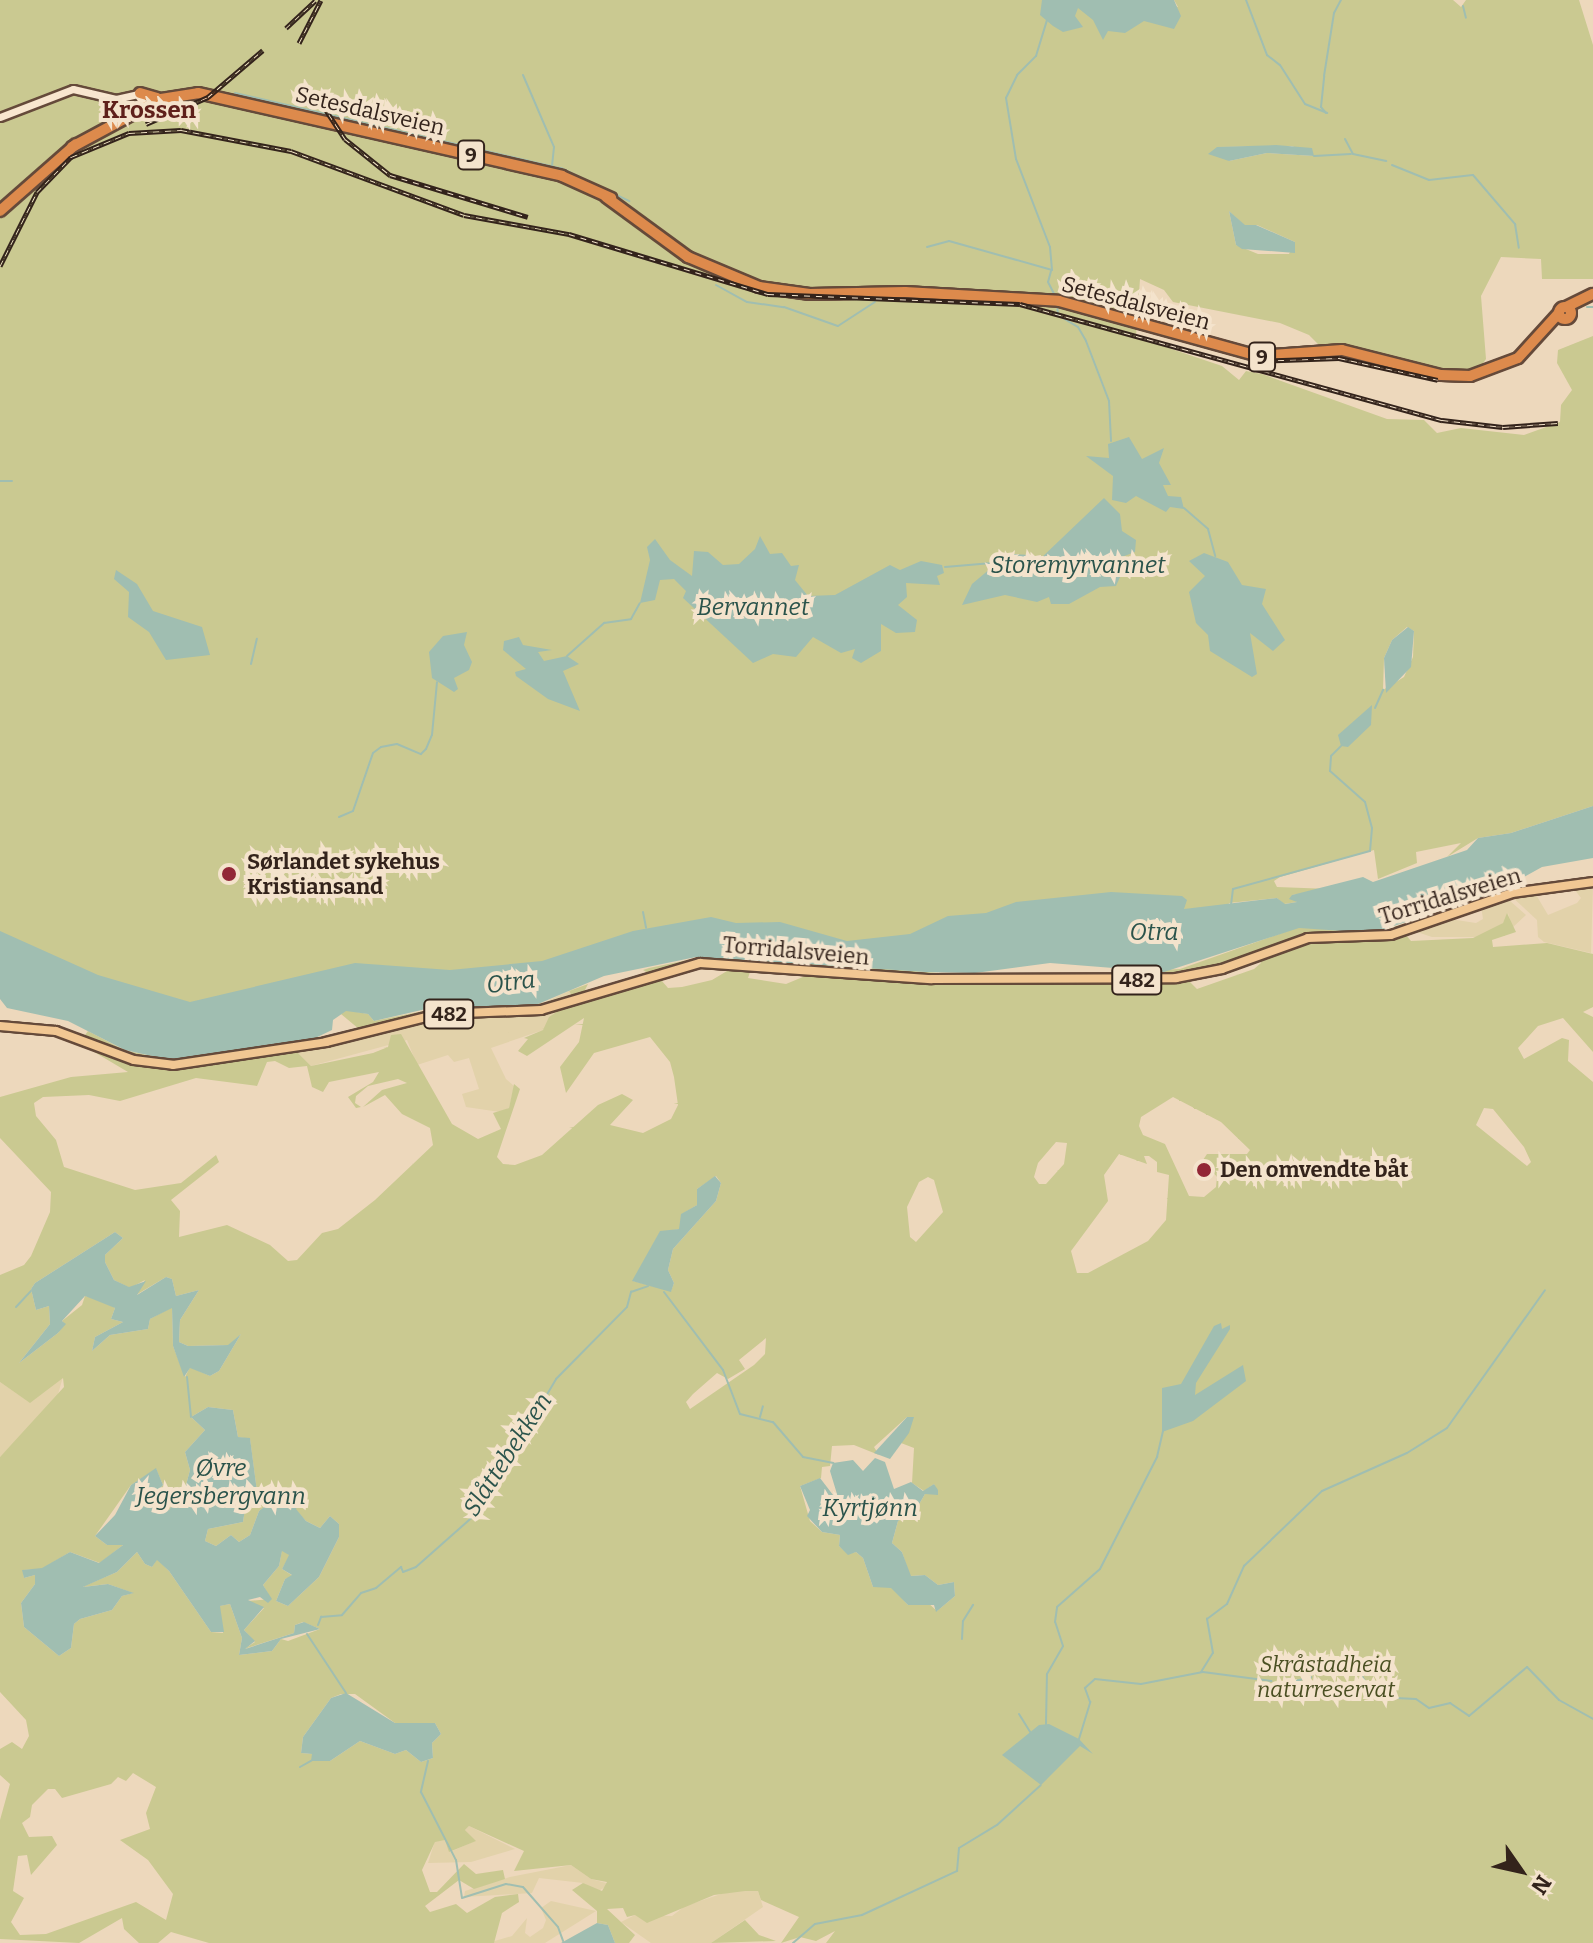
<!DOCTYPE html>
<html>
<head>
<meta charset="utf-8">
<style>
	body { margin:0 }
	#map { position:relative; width:1593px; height:1943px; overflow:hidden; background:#edd8bc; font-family:Bitter,serif }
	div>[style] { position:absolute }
	.farmland>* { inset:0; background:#e2d2aa }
	.green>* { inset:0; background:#cac991 }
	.water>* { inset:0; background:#a0beb1 }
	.stream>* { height:2px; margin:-1px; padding:0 1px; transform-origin:1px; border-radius:1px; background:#a0beb1 }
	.roads { filter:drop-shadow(2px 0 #654a3a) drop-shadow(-2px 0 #654a3a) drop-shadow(0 2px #654a3a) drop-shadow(0 -2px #654a3a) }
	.secondary>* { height:7px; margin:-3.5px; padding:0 3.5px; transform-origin:3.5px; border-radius:3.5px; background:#f8e6cf }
	.primary>* { height:8px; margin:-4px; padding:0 4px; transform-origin:4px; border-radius:4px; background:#f1c793 }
	.highway>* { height:10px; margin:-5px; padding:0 5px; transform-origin:5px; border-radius:5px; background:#dd8a4c }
	.highway>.ring { margin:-5px; padding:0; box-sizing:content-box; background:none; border:10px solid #dd8a4c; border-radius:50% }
	.rail>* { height:5px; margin-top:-2.5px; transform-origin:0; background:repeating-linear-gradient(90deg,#f4e3cc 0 6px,#33231b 0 12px); box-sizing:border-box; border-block:2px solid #33231b }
	.dots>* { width:22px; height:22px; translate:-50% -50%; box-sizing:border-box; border:4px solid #f4e3cc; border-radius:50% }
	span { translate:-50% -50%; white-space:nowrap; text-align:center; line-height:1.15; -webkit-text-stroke:8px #f4e3cc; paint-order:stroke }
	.shield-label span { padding:2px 6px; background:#f4e3cc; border:2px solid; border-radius:6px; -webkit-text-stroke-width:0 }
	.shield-label { font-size:20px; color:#33231b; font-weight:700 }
	.street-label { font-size:22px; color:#33231b }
	.poi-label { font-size:22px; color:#33231b; font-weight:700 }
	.left { translate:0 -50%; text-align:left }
	.park-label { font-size:22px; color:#4a4f22; font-style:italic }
	.neighbourhood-label { font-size:24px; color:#5f201b; font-weight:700 }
	.water-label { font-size:24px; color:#2a534b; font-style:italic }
	.north { position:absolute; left:1481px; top:1831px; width:80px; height:80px; -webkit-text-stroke:6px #f4e3cc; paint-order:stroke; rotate:124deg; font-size:22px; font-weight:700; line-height:32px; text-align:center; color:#33231b }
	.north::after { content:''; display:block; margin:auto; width:28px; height:36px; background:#33231b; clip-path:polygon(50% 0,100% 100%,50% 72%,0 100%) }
</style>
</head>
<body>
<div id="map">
	<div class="farmland">
		<i style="clip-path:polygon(1593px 885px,1591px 953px,1544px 942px,1538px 937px,1537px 920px,1511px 896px,1535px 893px,1548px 915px,1577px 903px,1581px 898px,1572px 886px)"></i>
		<i style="clip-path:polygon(1509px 900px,1526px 915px,1512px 928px,1508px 913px,1503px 923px,1478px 937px,1432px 937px,1414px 931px,1443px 918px,1476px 923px,1483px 919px,1481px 905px)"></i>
		<i style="clip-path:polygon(569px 991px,576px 1000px,543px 1030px,491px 1048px,506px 1079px,514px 1086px,509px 1108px,500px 1112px,466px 1107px,462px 1094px,479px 1089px,469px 1058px,454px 1062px,448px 1055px,417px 1065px,407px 1040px,311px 1066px,295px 1050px,452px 1003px,483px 1010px,545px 1002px)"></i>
		<i style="clip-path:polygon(63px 1377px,56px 1401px,0 1457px,0 1382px,29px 1402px)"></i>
		<i style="clip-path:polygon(469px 1826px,515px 1849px,471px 1862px,428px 1863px,435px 1841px,445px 1840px,450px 1852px,475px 1841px,465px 1830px)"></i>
		<i style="clip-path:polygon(571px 1865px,591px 1879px,610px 1884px,597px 1892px,583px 1883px,539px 1878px,532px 1893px,464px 1897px,465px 1891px,510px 1877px)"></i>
		<i style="clip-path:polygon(730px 1891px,758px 1891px,763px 1907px,711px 1943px,651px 1943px,621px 1922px,635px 1915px,672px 1916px,685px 1906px)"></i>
		<i style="clip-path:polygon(551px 1901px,596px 1911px,545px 1943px,488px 1943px,512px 1936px,527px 1918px,525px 1933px,530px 1937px,543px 1928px,546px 1920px,541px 1908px)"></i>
	</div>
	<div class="green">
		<i style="clip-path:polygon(evenodd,0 0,1154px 0,1178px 7px,1174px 0,1453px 0,1461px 7px,1466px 0,1579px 0,1593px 45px,1593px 279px,1542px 279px,1541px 259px,1501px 257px,1481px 296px,1486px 359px,1477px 372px,1454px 375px,1349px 346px,1323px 349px,1309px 335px,1280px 323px,1173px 302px,1164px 290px,1140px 279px,1136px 337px,1222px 366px,1239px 380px,1246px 371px,1262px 374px,1387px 419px,1424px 420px,1437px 433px,1461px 428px,1524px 435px,1560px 422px,1561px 405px,1572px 390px,1557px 363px,1558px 350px,1593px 336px,1593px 806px,1511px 833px,1478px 838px,1447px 857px,1461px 843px,1416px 852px,1417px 863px,1378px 879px,1374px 850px,1280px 877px,1274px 881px,1277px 887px,1330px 889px,1292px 895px,1297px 902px,1284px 904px,1277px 898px,1229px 903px,1221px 929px,885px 952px,758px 942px,198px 1015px,0 958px,0 0,1292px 146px,1314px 156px,1267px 153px,1229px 161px,1217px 147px,1292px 146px,0 0,1229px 211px,1245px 226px,1257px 225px,1295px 242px,1289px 254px,1258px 254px,1236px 245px,1229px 211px,0 0,1407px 627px,1414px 631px,1413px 657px,1404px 677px,1383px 690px,1384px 658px,1392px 640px,1407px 627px)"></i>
		<i style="clip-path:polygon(evenodd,1507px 913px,1516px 932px,1492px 940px,1493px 947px,1547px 943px,1593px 954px,1593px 1007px,1583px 1012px,1593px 1017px,1593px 1052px,1563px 1018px,1538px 1026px,1518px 1048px,1524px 1059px,1562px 1038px,1569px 1040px,1568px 1061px,1593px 1082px,1593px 1943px,826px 1943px,835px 1931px,816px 1941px,800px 1937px,781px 1943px,799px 1917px,761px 1900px,758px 1891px,745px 1891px,714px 1895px,647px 1923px,635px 1915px,627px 1917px,623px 1908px,607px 1909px,635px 1935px,629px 1943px,615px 1943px,608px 1925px,597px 1923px,597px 1911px,572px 1890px,583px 1883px,602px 1891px,607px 1882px,591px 1879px,571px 1865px,514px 1871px,524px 1851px,469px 1826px,465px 1830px,476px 1841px,449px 1852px,445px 1840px,435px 1842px,422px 1870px,430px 1892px,437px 1892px,464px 1864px,476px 1874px,503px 1870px,505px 1879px,474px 1889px,459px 1880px,425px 1906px,430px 1912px,456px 1904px,467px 1913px,495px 1897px,518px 1894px,519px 1902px,502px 1913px,494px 1943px,209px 1943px,171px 1932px,158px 1943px,139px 1943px,124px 1929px,122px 1918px,79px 1943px,0 1939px,0 1820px,10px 1784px,0 1775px,0 1749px,12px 1742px,22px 1749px,29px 1736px,26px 1720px,0 1692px,0 1457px,64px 1387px,63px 1378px,30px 1403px,0 1382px,0 1275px,24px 1265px,31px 1256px,50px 1212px,51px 1192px,0 1138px,0 1097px,71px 1077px,128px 1072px,79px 1043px,88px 1031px,124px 1050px,170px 1060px,320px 1037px,324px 1042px,342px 1039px,359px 1029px,341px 1014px,346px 1010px,368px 1014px,374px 1021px,438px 1008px,404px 1021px,336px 1040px,298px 1047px,295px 1050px,311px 1066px,373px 1053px,388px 1047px,391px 1035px,401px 1034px,452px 1124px,478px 1139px,501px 1129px,493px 1113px,509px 1108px,514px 1084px,520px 1089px,497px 1157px,503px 1164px,515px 1165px,542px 1155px,598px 1105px,622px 1094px,633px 1100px,610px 1125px,643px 1133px,671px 1119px,678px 1105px,674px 1077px,670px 1062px,650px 1037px,594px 1053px,566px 1093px,560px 1067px,579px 1042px,584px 1018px,527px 1056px,518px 1051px,528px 1039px,524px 1038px,543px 1030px,549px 1017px,575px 1000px,569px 991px,588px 984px,584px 992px,612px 990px,641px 980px,648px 973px,643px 970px,649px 968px,712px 955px,1028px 980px,1138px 979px,1140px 971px,1180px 969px,1299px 927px,1373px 933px,1415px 921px,1406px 935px,1411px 941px,1473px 938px,1503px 923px,1507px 913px,1257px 957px,1261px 963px,1254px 969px,1197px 989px,1186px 978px,1257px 957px,1507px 913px,719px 960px,732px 968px,712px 980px,682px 987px,668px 988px,662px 981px,664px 970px,677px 964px,719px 960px,1507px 913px,766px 966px,790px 966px,810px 974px,786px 984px,748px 978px,751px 969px,766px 966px,1507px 913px,275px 1061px,289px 1068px,307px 1066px,312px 1087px,323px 1092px,329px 1082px,379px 1072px,373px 1082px,348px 1097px,356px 1108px,361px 1107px,355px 1103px,356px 1096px,368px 1086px,398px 1079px,407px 1083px,382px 1090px,363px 1107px,385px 1095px,402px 1114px,430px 1128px,433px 1145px,375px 1200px,338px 1229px,322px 1233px,297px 1260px,288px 1261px,270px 1245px,227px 1225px,179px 1237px,180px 1211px,171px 1200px,219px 1162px,216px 1155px,181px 1183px,135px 1190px,64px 1167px,56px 1140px,36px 1116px,34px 1103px,43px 1097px,89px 1095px,120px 1101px,196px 1078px,257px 1086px,267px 1062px,275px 1061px,1507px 913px,1173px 1097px,1221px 1122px,1250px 1150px,1247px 1154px,1207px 1154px,1203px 1160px,1217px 1177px,1216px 1187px,1204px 1197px,1189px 1196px,1165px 1144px,1143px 1135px,1139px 1126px,1141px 1117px,1173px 1097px,1507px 913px,1484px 1108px,1493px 1109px,1524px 1147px,1531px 1162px,1527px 1166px,1476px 1125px,1484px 1108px,1507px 913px,1056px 1142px,1067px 1143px,1064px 1164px,1046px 1184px,1039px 1184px,1034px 1177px,1038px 1163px,1056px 1142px,1507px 913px,1119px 1154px,1147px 1164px,1144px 1156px,1149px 1156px,1157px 1162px,1157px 1172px,1169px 1175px,1166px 1220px,1148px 1241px,1088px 1273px,1077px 1273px,1071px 1251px,1108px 1201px,1104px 1175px,1119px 1154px,1507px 913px,716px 1176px,721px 1183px,716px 1201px,673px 1249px,668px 1270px,674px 1283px,671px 1291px,633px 1281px,660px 1232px,680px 1229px,682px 1214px,697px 1205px,697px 1189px,716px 1176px,1507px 913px,928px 1177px,934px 1180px,943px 1212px,916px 1242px,910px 1237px,907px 1207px,919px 1182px,928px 1177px,1507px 913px,115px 1232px,123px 1238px,105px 1255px,105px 1262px,114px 1280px,130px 1288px,145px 1280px,136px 1295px,166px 1277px,172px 1279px,176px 1296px,199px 1290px,180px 1320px,179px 1342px,188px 1346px,229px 1345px,241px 1334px,219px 1371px,210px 1376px,190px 1367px,185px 1377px,173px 1346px,172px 1307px,150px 1319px,148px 1329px,110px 1335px,92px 1351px,95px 1337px,123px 1322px,111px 1319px,115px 1308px,102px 1299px,85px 1296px,82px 1305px,62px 1321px,65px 1324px,58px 1333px,19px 1363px,50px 1324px,49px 1306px,36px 1310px,31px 1289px,35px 1283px,115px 1232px,1507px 913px,766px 1338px,765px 1354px,754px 1365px,690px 1409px,686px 1402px,693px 1394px,717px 1373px,728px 1379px,745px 1369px,739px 1360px,766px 1338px,1507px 913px,208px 1407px,233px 1410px,238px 1437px,250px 1439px,258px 1499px,257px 1504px,246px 1502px,243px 1522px,208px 1529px,205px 1541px,216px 1546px,231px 1535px,239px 1542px,250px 1535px,259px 1511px,283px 1492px,303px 1497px,295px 1509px,306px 1521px,320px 1528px,330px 1516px,339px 1524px,339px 1537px,319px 1577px,288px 1606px,276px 1601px,285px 1579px,293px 1576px,282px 1569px,290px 1555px,282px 1550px,279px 1566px,263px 1585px,271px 1599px,247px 1601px,264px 1608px,244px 1630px,255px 1642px,244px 1649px,294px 1633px,295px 1625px,303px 1622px,320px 1629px,288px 1641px,281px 1639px,272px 1651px,239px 1655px,242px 1638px,230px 1604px,219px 1606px,223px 1633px,211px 1632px,169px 1571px,157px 1559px,152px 1567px,145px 1564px,137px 1552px,117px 1572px,82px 1587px,108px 1584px,133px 1593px,122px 1596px,112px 1610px,80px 1619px,74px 1624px,71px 1648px,59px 1656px,24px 1627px,21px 1603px,35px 1584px,35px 1575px,24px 1578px,23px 1570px,42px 1569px,70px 1552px,100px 1563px,123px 1545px,107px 1545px,95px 1536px,131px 1485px,156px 1469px,163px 1485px,149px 1499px,156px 1511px,169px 1510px,186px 1485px,190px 1470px,185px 1452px,205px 1430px,191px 1417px,208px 1407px,1507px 913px,907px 1417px,913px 1418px,901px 1443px,914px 1448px,912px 1483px,924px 1491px,934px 1484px,938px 1494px,925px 1494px,914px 1513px,898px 1521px,892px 1543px,902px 1552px,910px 1576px,925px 1575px,938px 1585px,954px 1582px,955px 1596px,937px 1611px,927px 1602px,908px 1605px,892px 1587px,873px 1587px,863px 1558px,856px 1552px,848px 1554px,839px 1546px,840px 1535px,822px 1532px,810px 1521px,800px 1486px,821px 1478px,822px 1467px,830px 1466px,832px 1446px,854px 1445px,879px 1455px,874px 1447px,907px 1417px,1507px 913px,341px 1694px,355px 1694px,395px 1723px,435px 1723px,441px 1734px,432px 1743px,433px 1758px,421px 1762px,406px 1750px,395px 1754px,360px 1741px,330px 1761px,312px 1760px,312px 1754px,301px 1753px,303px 1737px,331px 1698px,341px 1694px,1507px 913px,133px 1773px,156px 1787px,146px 1813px,150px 1829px,120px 1840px,148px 1860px,173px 1894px,166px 1920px,136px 1902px,46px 1934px,20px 1935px,11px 1922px,24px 1898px,13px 1891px,18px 1856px,27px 1855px,31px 1875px,57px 1845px,52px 1836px,29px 1837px,22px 1823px,30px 1817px,32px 1805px,48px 1789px,55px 1789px,62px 1798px,111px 1784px,118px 1777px,126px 1781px,133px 1773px)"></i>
		<i style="clip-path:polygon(745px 1920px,759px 1935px,776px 1941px,711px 1943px)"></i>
	</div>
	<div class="water">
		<i style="clip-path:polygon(1042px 0,1174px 0,1181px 16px,1174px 29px,1144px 21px,1125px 33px,1108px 31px,1103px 40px,1093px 20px,1078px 8px,1075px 16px,1083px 27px,1063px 32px,1053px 26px,1040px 15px)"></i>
		<i style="clip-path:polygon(1276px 145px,1312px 148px,1314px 156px,1267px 153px,1229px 161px,1208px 154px,1217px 147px)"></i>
		<i style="clip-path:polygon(1229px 211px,1245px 225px,1256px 225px,1295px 242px,1295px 253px,1242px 249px,1236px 245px)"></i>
		<i style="clip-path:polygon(1129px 437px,1142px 459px,1164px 448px,1159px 463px,1171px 485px,1163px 485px,1168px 496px,1181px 497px,1184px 509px,1170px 507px,1166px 512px,1136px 496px,1126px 503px,1112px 500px,1113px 476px,1086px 456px,1109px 458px,1108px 444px)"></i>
		<i style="clip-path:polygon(1104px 498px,1120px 514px,1122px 531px,1136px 540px,1135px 552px,1119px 558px,1115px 566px,1121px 575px,1116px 586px,1100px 587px,1069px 604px,1051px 604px,1049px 597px,1037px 602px,1005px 595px,962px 605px,972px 584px,991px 568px,994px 553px,1031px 555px,1039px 560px)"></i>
		<i style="clip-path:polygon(760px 536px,770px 554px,782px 553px,791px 566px,799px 565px,795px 580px,808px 596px,835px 595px,890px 565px,900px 570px,921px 561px,942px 565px,944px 573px,937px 576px,940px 585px,906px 583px,907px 597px,898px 605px,917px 620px,915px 632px,896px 633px,881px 624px,881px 651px,861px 663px,852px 658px,855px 649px,841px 653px,813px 637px,796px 657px,773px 654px,753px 663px,683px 598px,686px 591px,674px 579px,660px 580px,655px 600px,640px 603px,650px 560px,647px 547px,655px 539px,670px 560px,692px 576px,694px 551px,708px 552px,723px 565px,739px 564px,755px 549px)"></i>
		<i style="clip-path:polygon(1204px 553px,1228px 562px,1242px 585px,1266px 589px,1262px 604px,1285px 640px,1273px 651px,1250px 633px,1257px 674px,1252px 677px,1210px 651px,1208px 635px,1196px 623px,1189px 592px,1205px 576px,1189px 561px)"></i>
		<i style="clip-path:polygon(116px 570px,137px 584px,153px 611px,202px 627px,210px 655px,166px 660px,149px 632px,128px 617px,129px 592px,114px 579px)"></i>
		<i style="clip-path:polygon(1408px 627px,1414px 631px,1411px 667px,1386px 693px,1384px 658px,1392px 640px)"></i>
		<i style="clip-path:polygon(467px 632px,464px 645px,472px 662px,469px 670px,454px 678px,458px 689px,454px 692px,432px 678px,429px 652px,443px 636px)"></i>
		<i style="clip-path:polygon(519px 637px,523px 645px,552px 650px,538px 652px,544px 661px,567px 656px,579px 664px,563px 671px,580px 711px,548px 699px,516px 676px,515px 672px,526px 669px,503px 650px,504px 641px)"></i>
		<i style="clip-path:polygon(1372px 705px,1371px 725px,1348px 747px,1341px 746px,1338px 735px)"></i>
		<i style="clip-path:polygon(1593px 806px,1593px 858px,1542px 867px,1501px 890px,1373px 933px,1299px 928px,1164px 972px,1050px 963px,975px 973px,926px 972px,696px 957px,604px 976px,531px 1007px,483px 1010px,452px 1003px,374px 1021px,368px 1014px,346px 1011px,333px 1020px,332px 1030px,311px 1040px,170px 1060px,125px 1050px,68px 1021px,7px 1008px,0 999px,0 931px,98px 975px,190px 1002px,355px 963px,450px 970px,542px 961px,633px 931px,711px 917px,736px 923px,780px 922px,847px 941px,910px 934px,948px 916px,986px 913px,1016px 902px,1111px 892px,1182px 896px,1187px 900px,1184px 909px,1277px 898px,1285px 904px,1297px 902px,1289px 899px,1292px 895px,1363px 877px,1373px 882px,1467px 850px,1478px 838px,1511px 833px)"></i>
		<i style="clip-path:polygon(715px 1176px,721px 1183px,716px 1201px,673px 1249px,668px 1270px,674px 1283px,671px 1292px,632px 1281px,660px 1231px,679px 1229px,681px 1214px,697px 1205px,697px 1189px)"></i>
		<i style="clip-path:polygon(115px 1232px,123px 1238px,105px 1255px,105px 1262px,114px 1280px,129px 1287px,146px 1281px,137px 1295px,166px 1277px,172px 1279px,176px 1296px,199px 1290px,180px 1320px,179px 1342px,188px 1346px,228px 1345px,241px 1334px,219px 1371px,210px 1376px,190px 1368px,184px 1377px,173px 1346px,172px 1308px,150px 1319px,148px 1329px,110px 1335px,92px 1351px,95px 1337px,123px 1322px,111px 1319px,115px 1308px,85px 1296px,62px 1321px,66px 1324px,58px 1333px,19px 1363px,50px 1324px,49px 1306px,36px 1310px,31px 1289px,35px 1283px)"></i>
		<i style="clip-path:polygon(1221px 1323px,1222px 1329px,1230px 1325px,1230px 1329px,1196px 1383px,1195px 1395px,1243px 1365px,1246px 1381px,1193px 1421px,1162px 1432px,1162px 1388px,1181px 1384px,1214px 1326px)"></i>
		<i style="clip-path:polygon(208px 1407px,233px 1410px,238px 1437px,250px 1438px,258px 1499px,257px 1504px,246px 1503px,243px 1522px,208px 1529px,205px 1541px,216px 1546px,231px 1535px,239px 1542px,250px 1535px,259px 1511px,283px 1492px,303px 1497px,296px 1509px,306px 1521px,320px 1528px,330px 1516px,339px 1524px,339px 1537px,319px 1577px,288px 1606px,276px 1601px,285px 1579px,292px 1575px,282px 1569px,289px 1555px,282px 1551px,279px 1566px,263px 1585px,272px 1599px,268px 1603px,260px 1597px,248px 1600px,264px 1607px,244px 1630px,255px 1641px,245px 1649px,294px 1633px,295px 1625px,304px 1622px,320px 1629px,281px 1639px,272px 1651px,239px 1655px,242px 1638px,230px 1604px,220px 1606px,224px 1632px,211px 1632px,169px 1571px,157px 1560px,152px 1567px,145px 1564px,137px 1552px,117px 1572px,83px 1587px,108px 1584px,134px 1593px,122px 1596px,112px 1610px,80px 1619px,74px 1624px,71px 1648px,59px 1656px,24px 1627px,21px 1603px,35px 1584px,35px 1575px,24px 1578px,22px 1570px,42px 1568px,70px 1552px,99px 1563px,123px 1545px,107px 1545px,95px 1536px,115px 1515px,131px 1485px,156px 1468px,163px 1485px,150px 1500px,156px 1511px,169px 1510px,186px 1485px,190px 1470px,185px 1452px,205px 1430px,191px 1417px)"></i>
		<i style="clip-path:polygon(907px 1417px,914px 1417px,909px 1433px,890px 1459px,874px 1453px)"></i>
		<i style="clip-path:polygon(875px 1458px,885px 1462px,894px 1489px,911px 1482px,923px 1491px,934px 1484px,938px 1490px,938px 1495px,925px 1494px,914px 1513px,898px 1521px,892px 1543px,902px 1552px,911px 1576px,925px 1575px,938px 1585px,954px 1582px,955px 1596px,936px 1612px,934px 1605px,908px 1605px,891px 1588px,873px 1587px,863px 1558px,856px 1552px,848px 1555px,839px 1546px,840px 1535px,822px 1532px,807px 1516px,810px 1510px,800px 1486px,820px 1478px,840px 1504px,830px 1471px,833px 1463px,853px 1460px,863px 1471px)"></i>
		<i style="clip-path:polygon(346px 1693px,395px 1723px,435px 1723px,441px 1734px,432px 1743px,433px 1758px,421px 1762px,406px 1750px,395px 1754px,360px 1741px,330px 1761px,311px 1761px,312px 1754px,301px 1753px,303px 1737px,331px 1698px)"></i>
		<i style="clip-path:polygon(1049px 1724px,1079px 1739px,1093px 1754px,1080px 1746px,1041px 1785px,1002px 1755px,1039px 1725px)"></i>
		<i style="clip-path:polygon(597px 1923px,608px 1925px,615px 1943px,561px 1943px)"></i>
	</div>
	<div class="stream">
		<i style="left:1246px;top:0;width:59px;rotate:69.1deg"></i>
		<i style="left:1267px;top:55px;width:16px;rotate:38deg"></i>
		<i style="left:1280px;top:65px;width:46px;rotate:57.3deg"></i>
		<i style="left:1305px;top:104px;width:24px;rotate:22deg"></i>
		<i style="left:1463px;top:6px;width:12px;rotate:76deg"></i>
		<i style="left:523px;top:75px;width:78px;rotate:66.7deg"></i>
		<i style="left:554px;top:147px;width:19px;rotate:96deg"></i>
		<i style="left:235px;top:93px;width:335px;rotate:13deg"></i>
		<i style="left:561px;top:168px;width:76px;rotate:25.9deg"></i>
		<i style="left:1326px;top:113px;width:8px;rotate:-130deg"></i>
		<i style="left:1321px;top:107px;width:31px;rotate:-84deg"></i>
		<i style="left:1324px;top:76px;width:64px;rotate:-81deg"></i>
		<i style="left:1334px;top:13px;width:15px;rotate:-62deg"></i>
		<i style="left:1345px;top:139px;width:17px;rotate:62deg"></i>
		<i style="left:1353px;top:154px;width:34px;rotate:12deg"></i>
		<i style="left:1314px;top:156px;width:37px;rotate:-3deg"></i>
		<i style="left:1392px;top:165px;width:40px;rotate:22deg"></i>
		<i style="left:1429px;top:180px;width:44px;rotate:-6.5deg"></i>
		<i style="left:1473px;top:175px;width:65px;rotate:49.4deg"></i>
		<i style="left:1515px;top:224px;width:24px;rotate:81deg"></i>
		<i style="left:927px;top:247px;width:23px;rotate:-15deg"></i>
		<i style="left:949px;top:241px;width:107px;rotate:15.7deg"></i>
		<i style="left:1052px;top:270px;width:23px;rotate:-95deg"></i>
		<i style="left:1050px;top:247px;width:94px;rotate:-111.1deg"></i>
		<i style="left:1016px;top:159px;width:62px;rotate:-99.3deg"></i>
		<i style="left:1006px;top:98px;width:25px;rotate:-64deg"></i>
		<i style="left:1017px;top:75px;width:27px;rotate:-45deg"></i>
		<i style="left:1036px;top:56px;width:37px;rotate:-73deg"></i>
		<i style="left:1051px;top:271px;width:11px;rotate:105deg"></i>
		<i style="left:1048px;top:282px;width:18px;rotate:63deg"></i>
		<i style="left:716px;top:285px;width:35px;rotate:29deg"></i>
		<i style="left:747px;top:302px;width:37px;rotate:8deg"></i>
		<i style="left:784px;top:307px;width:57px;rotate:19.4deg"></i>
		<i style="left:838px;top:326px;width:44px;rotate:-33deg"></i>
		<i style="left:1057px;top:304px;width:11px;rotate:85deg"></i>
		<i style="left:1058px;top:315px;width:23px;rotate:31deg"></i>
		<i style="left:1078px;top:327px;width:16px;rotate:60deg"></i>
		<i style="left:1086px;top:341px;width:64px;rotate:69deg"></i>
		<i style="left:1109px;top:401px;width:40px;rotate:87.1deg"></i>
		<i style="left:1587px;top:307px;width:6px"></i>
		<i style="left:1531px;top:351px;width:30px;rotate:-45deg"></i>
		<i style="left:1334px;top:356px;width:45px;rotate:10.3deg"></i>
		<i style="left:1475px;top:379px;width:40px;rotate:-20.2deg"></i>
		<i style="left:0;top:481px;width:12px"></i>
		<i style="left:1184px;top:508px;width:32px;rotate:41deg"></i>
		<i style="left:1208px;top:529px;width:28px;rotate:75deg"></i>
		<i style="left:945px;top:567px;width:47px;rotate:-4.9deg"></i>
		<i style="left:567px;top:656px;width:50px;rotate:-41.7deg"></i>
		<i style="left:604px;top:623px;width:27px;rotate:-8deg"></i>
		<i style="left:631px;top:619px;width:18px;rotate:-61deg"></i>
		<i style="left:251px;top:664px;width:26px;rotate:-77deg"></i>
		<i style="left:1375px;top:708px;width:20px;rotate:-66deg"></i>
		<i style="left:339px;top:817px;width:15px;rotate:-23deg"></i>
		<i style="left:353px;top:811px;width:61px;rotate:-71deg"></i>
		<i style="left:373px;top:753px;width:10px;rotate:-37deg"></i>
		<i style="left:381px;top:747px;width:16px;rotate:-11deg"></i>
		<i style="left:397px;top:744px;width:26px;rotate:23deg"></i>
		<i style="left:421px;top:754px;width:7px;rotate:-45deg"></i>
		<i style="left:426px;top:749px;width:15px;rotate:-67deg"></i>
		<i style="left:432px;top:735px;width:53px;rotate:-84.6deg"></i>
		<i style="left:1231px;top:905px;width:16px;rotate:-83deg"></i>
		<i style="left:1233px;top:889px;width:142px;rotate:-15.5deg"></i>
		<i style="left:1370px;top:851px;width:23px;rotate:-85deg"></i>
		<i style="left:1372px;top:828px;width:27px;rotate:-105deg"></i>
		<i style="left:1365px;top:802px;width:47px;rotate:-138.5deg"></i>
		<i style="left:1330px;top:771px;width:15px;rotate:-86deg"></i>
		<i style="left:1331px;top:756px;width:14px;rotate:-45deg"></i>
		<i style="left:643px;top:912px;width:16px;rotate:79deg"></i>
		<i style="left:664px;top:1292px;width:98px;rotate:52.9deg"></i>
		<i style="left:723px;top:1370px;width:47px;rotate:68.9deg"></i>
		<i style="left:740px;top:1414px;width:34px;rotate:14deg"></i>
		<i style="left:773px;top:1422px;width:46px;rotate:49.4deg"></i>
		<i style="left:803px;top:1457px;width:31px;rotate:11deg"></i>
		<i style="left:16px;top:1307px;width:22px;rotate:-47deg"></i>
		<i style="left:187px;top:1377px;width:40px;rotate:84.3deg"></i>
		<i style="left:760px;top:1417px;width:11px;rotate:-75deg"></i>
		<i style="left:318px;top:1625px;width:9px;rotate:-69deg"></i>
		<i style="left:321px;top:1617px;width:21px;rotate:-5deg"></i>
		<i style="left:342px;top:1615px;width:29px;rotate:-49deg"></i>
		<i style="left:361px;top:1593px;width:16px;rotate:-18deg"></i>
		<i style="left:376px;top:1588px;width:33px;rotate:-40deg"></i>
		<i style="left:401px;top:1567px;width:5px;rotate:68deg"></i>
		<i style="left:403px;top:1572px;width:14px;rotate:-21deg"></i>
		<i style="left:416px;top:1567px;width:80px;rotate:-41.5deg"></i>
		<i style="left:476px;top:1514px;width:157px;rotate:-59.3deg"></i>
		<i style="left:556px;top:1379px;width:101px;rotate:-45.4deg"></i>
		<i style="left:627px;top:1307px;width:16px;rotate:-75deg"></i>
		<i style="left:631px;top:1292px;width:18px;rotate:-19deg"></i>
		<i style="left:307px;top:1634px;width:71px;rotate:56.5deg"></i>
		<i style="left:962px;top:1639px;width:18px;rotate:-87deg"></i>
		<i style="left:963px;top:1621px;width:19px;rotate:-58deg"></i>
		<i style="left:1345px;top:1671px;width:13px;rotate:-9deg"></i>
		<i style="left:1358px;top:1669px;width:32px;rotate:60deg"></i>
		<i style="left:1374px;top:1697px;width:42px;rotate:2.7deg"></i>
		<i style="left:1416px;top:1699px;width:16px;rotate:35deg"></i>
		<i style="left:1429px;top:1708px;width:22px;rotate:-13deg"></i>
		<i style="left:1450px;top:1703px;width:23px;rotate:34deg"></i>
		<i style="left:1469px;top:1716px;width:76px;rotate:-40.2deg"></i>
		<i style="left:1527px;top:1667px;width:46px;rotate:45.9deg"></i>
		<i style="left:1559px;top:1700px;width:39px;rotate:29deg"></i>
		<i style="left:1201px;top:1672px;width:22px;rotate:-58deg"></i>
		<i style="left:1213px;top:1653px;width:35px;rotate:-100deg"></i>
		<i style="left:1207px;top:1619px;width:25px;rotate:-37deg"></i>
		<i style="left:1227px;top:1604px;width:42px;rotate:-65.9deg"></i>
		<i style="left:1244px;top:1566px;width:108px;rotate:-43.9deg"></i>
		<i style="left:1322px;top:1491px;width:93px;rotate:-24.1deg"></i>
		<i style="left:1407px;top:1453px;width:47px;rotate:-32deg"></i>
		<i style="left:1447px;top:1428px;width:169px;rotate:-54.6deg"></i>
		<i style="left:1286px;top:1683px;width:26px;rotate:-13deg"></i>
		<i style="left:1019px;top:1714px;width:22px;rotate:58deg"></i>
		<i style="left:1046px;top:1724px;width:50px;rotate:-88.9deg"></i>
		<i style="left:1047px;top:1674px;width:32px;rotate:-60deg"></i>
		<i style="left:1063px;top:1646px;width:25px;rotate:-108deg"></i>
		<i style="left:1055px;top:1622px;width:15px;rotate:-82deg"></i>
		<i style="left:1057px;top:1607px;width:57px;rotate:-41.5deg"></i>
		<i style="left:1100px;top:1569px;width:126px;rotate:-63deg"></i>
		<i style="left:1157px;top:1457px;width:27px;rotate:-77deg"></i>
		<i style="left:1079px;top:1739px;width:39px;rotate:-73deg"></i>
		<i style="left:1090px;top:1702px;width:15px;rotate:-110deg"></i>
		<i style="left:1085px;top:1688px;width:13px;rotate:-42deg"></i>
		<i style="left:1095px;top:1679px;width:46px;rotate:6.2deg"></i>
		<i style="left:1141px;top:1684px;width:63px;rotate:-11deg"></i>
		<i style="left:1203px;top:1672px;width:69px;rotate:7.5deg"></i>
		<i style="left:428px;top:1761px;width:32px;rotate:103deg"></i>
		<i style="left:421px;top:1792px;width:76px;rotate:62.8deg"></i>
		<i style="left:456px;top:1860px;width:38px;rotate:81deg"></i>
		<i style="left:462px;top:1898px;width:46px;rotate:-17.7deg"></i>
		<i style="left:506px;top:1884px;width:17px;rotate:10deg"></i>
		<i style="left:523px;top:1887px;width:53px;rotate:48.8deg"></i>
		<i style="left:558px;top:1927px;width:15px;rotate:70deg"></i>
		<i style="left:300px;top:1767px;width:13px;rotate:-29deg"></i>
		<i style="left:793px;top:1943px;width:29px;rotate:-41deg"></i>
		<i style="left:815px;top:1924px;width:48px;rotate:-10.8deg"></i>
		<i style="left:862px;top:1915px;width:105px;rotate:-24.9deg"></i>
		<i style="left:957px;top:1871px;width:23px;rotate:-85deg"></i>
		<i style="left:959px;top:1848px;width:44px;rotate:-31.2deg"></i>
		<i style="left:997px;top:1825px;width:59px;rotate:-42.3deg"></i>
	</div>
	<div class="roads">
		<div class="secondary">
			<i style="left:0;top:117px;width:78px;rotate:-21deg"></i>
			<i style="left:73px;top:89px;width:44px;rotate:13.1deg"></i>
			<i style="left:116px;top:99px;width:22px;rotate:-13deg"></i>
			<i style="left:137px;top:94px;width:16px;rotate:55deg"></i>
		</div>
		<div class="primary">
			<i style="left:0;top:1026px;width:56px;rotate:5.1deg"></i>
			<i style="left:56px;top:1031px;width:83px;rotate:20.4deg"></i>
			<i style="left:134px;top:1060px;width:39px;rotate:7deg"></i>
			<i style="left:173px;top:1065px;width:155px;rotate:-8.5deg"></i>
			<i style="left:326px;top:1042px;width:115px;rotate:-14deg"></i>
			<i style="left:438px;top:1014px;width:103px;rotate:-2.2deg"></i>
			<i style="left:541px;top:1010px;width:166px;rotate:-16.5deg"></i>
			<i style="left:700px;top:963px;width:232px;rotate:4deg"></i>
			<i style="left:931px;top:979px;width:245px;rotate:-0.2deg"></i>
			<i style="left:1176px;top:978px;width:47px;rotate:-11.1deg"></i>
			<i style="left:1222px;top:969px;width:91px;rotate:-19.8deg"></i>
			<i style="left:1308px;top:938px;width:83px;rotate:-2.1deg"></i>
			<i style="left:1391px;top:935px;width:128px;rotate:-19.1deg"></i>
			<i style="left:1512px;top:893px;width:82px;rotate:-7.7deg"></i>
		</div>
		<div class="highway">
			<i style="left:140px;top:93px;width:18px;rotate:16deg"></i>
			<i style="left:72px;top:147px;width:101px;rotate:-28.3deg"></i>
			<i style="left:161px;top:99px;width:37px;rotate:-9deg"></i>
			<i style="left:198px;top:93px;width:373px;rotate:12.8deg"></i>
			<i style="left:562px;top:176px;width:54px;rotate:24.2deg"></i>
			<i style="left:606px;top:197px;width:102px;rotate:36.2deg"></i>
			<i style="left:688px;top:257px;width:77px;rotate:22.9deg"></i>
			<i style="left:759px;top:287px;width:51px;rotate:7.8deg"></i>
			<i style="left:810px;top:294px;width:95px;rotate:-1.2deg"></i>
			<i style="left:905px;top:292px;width:154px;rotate:3.3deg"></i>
			<i style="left:1059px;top:301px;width:206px;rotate:15.4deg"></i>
			<i style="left:1258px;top:356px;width:84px;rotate:-4.1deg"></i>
			<i style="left:1342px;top:350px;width:102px;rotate:14.2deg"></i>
			<i style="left:1441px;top:375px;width:29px;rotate:2deg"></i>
			<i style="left:1470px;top:376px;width:51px;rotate:-20.6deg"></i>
			<i style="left:1518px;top:358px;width:61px;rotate:-47.7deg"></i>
			<i style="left:0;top:211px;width:101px;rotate:-41.4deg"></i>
			<i style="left:1566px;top:307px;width:30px;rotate:-26deg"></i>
			<i class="ring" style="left:1559px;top:307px;width:2px;height:2px"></i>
		</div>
	</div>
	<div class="rail">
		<i style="left:286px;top:28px;width:40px;rotate:-43deg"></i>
		<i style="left:299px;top:43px;width:48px;rotate:-62.9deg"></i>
		<i style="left:322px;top:104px;width:42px;rotate:56.7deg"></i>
		<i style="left:345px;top:139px;width:58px;rotate:38.7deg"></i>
		<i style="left:390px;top:175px;width:144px;rotate:16.9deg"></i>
		<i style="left:146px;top:124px;width:68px;rotate:-23.5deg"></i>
		<i style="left:208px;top:97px;width:72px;rotate:-40.5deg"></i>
		<i style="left:0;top:266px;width:83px;rotate:-63.4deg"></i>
		<i style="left:37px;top:192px;width:49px;rotate:-45.8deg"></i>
		<i style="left:71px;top:157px;width:63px;rotate:-22.5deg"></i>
		<i style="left:129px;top:133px;width:52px;rotate:-3.3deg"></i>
		<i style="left:181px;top:130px;width:112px;rotate:10.8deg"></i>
		<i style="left:291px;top:151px;width:184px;rotate:20.3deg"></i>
		<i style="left:464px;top:215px;width:107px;rotate:10.3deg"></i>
		<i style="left:569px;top:234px;width:208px;rotate:16.8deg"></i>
		<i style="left:768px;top:294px;width:252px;rotate:2.3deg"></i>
		<i style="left:1020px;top:304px;width:438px;rotate:15.4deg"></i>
		<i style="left:1442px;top:420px;width:61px;rotate:6.5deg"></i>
		<i style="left:1503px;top:427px;width:55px;rotate:-4.2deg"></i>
		<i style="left:1254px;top:361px;width:85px;rotate:-2deg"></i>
		<i style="left:1339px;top:358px;width:101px;rotate:12.5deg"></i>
	</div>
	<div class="dots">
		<i style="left:229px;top:874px;background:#922736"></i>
		<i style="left:1204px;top:1170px;background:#922736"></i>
	</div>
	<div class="shield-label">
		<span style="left:471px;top:155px">9</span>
		<span style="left:1262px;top:357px">9</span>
		<span style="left:1137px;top:980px">482</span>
		<span style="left:449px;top:1014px">482</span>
	</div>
	<div class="street-label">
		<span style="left:370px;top:111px;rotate:13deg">Setesdalsveien</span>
		<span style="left:1136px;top:303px;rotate:15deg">Setesdalsveien</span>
		<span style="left:1450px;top:896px;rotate:-17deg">Torridalsveien</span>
		<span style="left:796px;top:951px;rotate:5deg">Torridalsveien</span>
	</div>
	<div class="poi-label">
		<span class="left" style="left:247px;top:874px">Sørlandet sykehus<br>Kristiansand</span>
		<span class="left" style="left:1220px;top:1170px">Den omvendte båt</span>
	</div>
	<div class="park-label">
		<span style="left:1326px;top:1677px">Skråstadheia<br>naturreservat</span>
	</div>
	<div class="neighbourhood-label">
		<span style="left:149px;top:111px">Krossen</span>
	</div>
	<div class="water-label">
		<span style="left:1078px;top:566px">Storemyrvannet</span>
		<span style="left:753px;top:608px">Bervannet</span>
		<span style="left:1154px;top:933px">Otra</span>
		<span style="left:511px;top:983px;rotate:-7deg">Otra</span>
		<span style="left:508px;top:1455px;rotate:-57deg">Slåttebekken</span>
		<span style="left:221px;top:1483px">Øvre<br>Jegersbergvann</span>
		<span style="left:870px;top:1509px">Kyrtjønn</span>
	</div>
	<div class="north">N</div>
</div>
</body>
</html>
